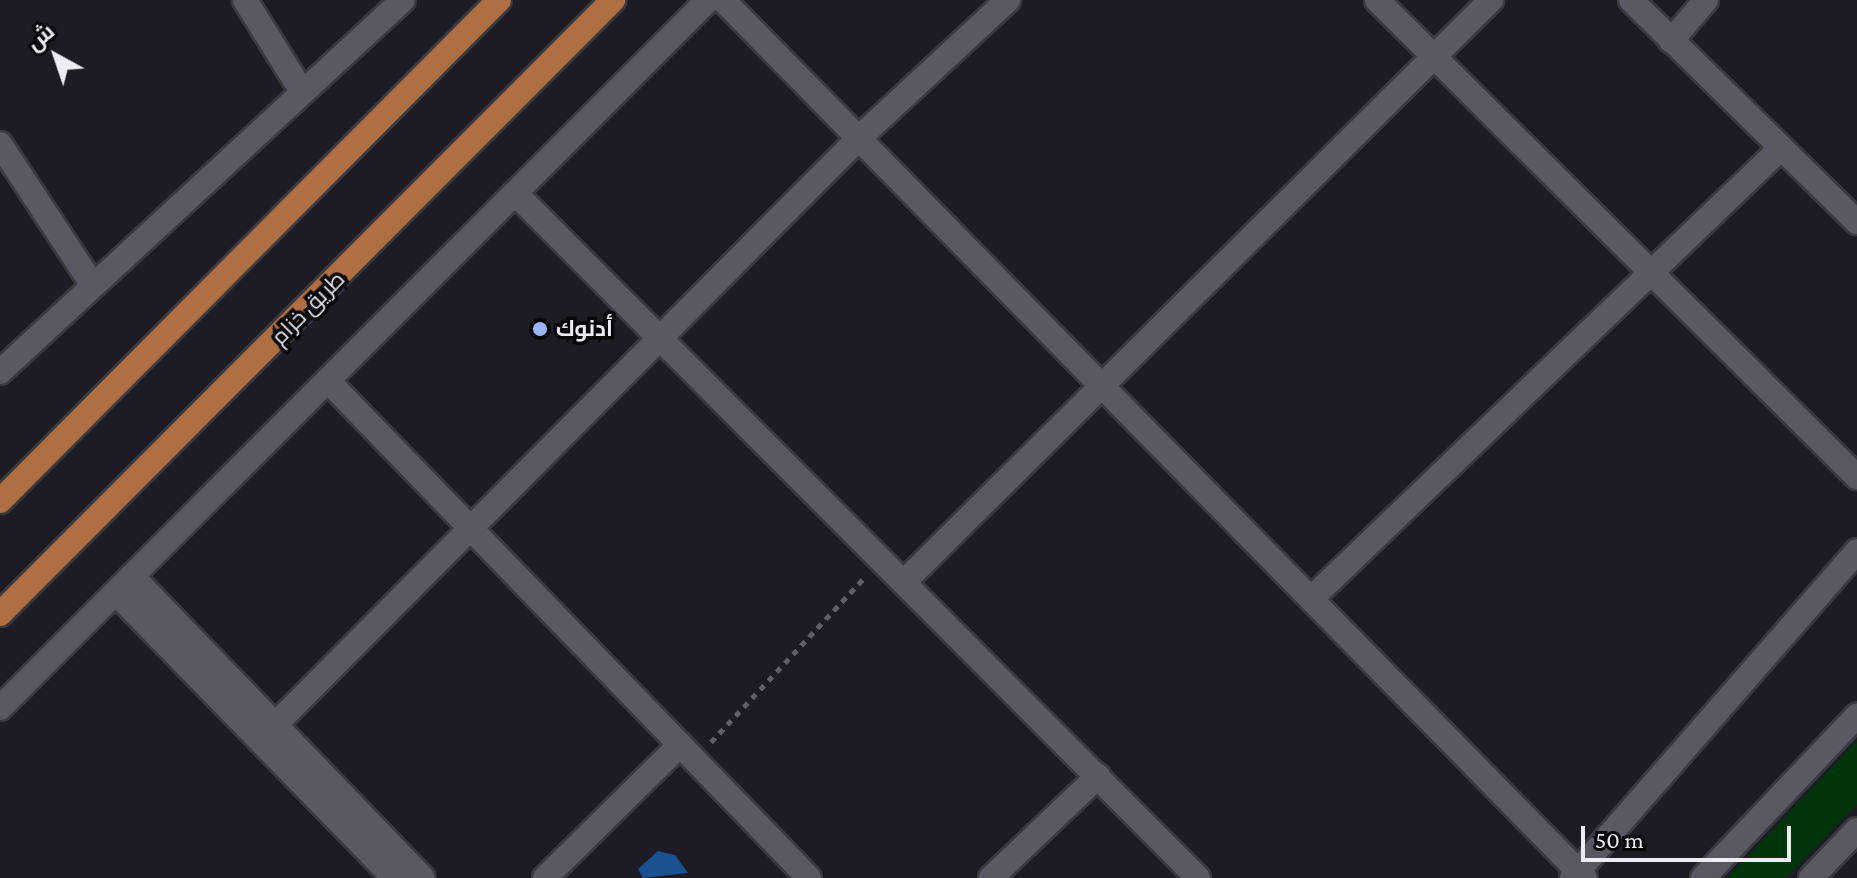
<!DOCTYPE html>
<html>
<head>
<meta charset="utf-8">
<style>
	body { margin:0 }
	#map { position:relative; width:1857px; height:878px; overflow:hidden; background:#1d1c25; font-family:"Crimson Pro",Cairo,serif }
	div>[style] { position:absolute }
	.green>* { inset:0; background:#00350c }
	.water>* { inset:0; background:#1a5191 }
	.path>* { height:5px; margin-top:-2.5px; transform-origin:0; background:repeating-linear-gradient(90deg,#605f67 0 6px,transparent 0 12px) }
	.roads { filter:drop-shadow(2px 0 #3a3940) drop-shadow(-2px 0 #3a3940) drop-shadow(0 2px #3a3940) drop-shadow(0 -2px #3a3940) }
	.minor>* { height:24px; margin:-12px; padding:0 12px; transform-origin:12px; border-radius:12px; background:#5a5963 }
	.major>* { height:24px; margin:-12px; padding:0 12px; transform-origin:12px; border-radius:12px; background:#b06f43 }
	.dots>* { width:22px; height:22px; translate:-50% -50%; box-sizing:border-box; border:4px solid #08070b; border-radius:50% }
	span { translate:-50% -50%; white-space:nowrap; text-align:center; line-height:1.15; -webkit-text-stroke:7px #08070b; paint-order:stroke }
	.street-label { font-size:22px; color:#ececf2 }
	.poi-label { font-size:22px; color:#ececf2; font-weight:700 }
	.left { translate:0 -50%; text-align:left }
	.north { position:absolute; left:16px; top:16px; width:80px; height:80px; -webkit-text-stroke:6px #08070b; paint-order:stroke; rotate:320deg; font-size:22px; font-weight:700; line-height:32px; text-align:center; color:#ececf2 }
	.north::after { content:''; display:block; margin:auto; width:28px; height:36px; background:#ececf2; clip-path:polygon(50% 0,100% 100%,50% 72%,0 100%) }
	.scale { position:absolute; left:1581px; top:826px; width:210px; height:36px; box-sizing:border-box; border:4px solid #ececf2; border-top:0; padding-left:10px; font-size:24px; line-height:28px; white-space:nowrap; color:#ececf2; -webkit-text-stroke:6px #08070b; paint-order:stroke }
</style>
</head>
<body>
<div id="map">
	<div class="green">
		<i style="clip-path:polygon(1857px 741px,1857px 804px,1786px 878px,1727px 878px)"></i>
	</div>
	<div class="water">
		<i style="clip-path:polygon(658px 851px,675px 855px,688px 873px,643px 878px,638px 869px)"></i>
	</div>
	<div class="path">
		<i style="left:711px;top:742px;width:224px;rotate:-47deg"></i>
	</div>
	<div class="roads">
		<div class="minor">
			<i style="left:245px;top:0;width:106px;rotate:58.1deg"></i>
			<i style="left:723px;top:0;width:1230px;rotate:45.53deg"></i>
			<i style="left:1377px;top:0;width:677px;rotate:44.82deg"></i>
			<i style="left:1631px;top:0;width:317px;rotate:44.5deg"></i>
			<i style="left:1671px;top:41px;width:54px;rotate:-49.5deg"></i>
			<i style="left:0;top:144px;width:168px;rotate:56.7deg"></i>
			<i style="left:515px;top:193px;width:967px;rotate:45.08deg"></i>
			<i style="left:0;top:372px;width:548px;rotate:-42.71deg"></i>
			<i style="left:329px;top:382px;width:690px;rotate:45.94deg"></i>
			<i style="left:132px;top:576px;width:419px;rotate:46.1deg"></i>
			<i style="left:904px;top:582px;width:827px;rotate:-44.75deg"></i>
			<i style="left:116px;top:593px;width:398px;rotate:45.7deg"></i>
			<i style="left:1313px;top:597px;width:647px;rotate:-43.81deg"></i>
			<i style="left:0;top:708px;width:1001px;rotate:-45deg"></i>
			<i style="left:260px;top:740px;width:849px;rotate:-45.14deg"></i>
			<i style="left:859px;top:138px;width:203px;rotate:-42.8deg"></i>
			<i style="left:545px;top:878px;width:190px;rotate:-44.6deg"></i>
			<i style="left:991px;top:878px;width:148px;rotate:-43.6deg"></i>
			<i style="left:1572px;top:878px;width:434px;rotate:-48.9deg"></i>
			<i style="left:1703px;top:878px;width:224px;rotate:-46.5deg"></i>
			<i style="left:1811px;top:878px;width:66px;rotate:-46.2deg"></i>
		</div>
		<div class="major">
			<i style="left:0;top:501px;width:707px;rotate:-45.11deg"></i>
			<i style="left:0;top:614px;width:868px;rotate:-45.05deg"></i>
		</div>
	</div>
	<div class="dots">
		<i style="left:540px;top:329px;background:#9cb4fd"></i>
	</div>
	<div class="street-label">
		<span style="left:308px;top:308px;rotate:-45deg">طريق خزام</span>
	</div>
	<div class="poi-label">
		<span class="left" style="left:556px;top:329px">أدنوك</span>
	</div>
	<div class="north">ش</div>
	<div class="scale">50 m</div>
</div>
</body>
</html>
